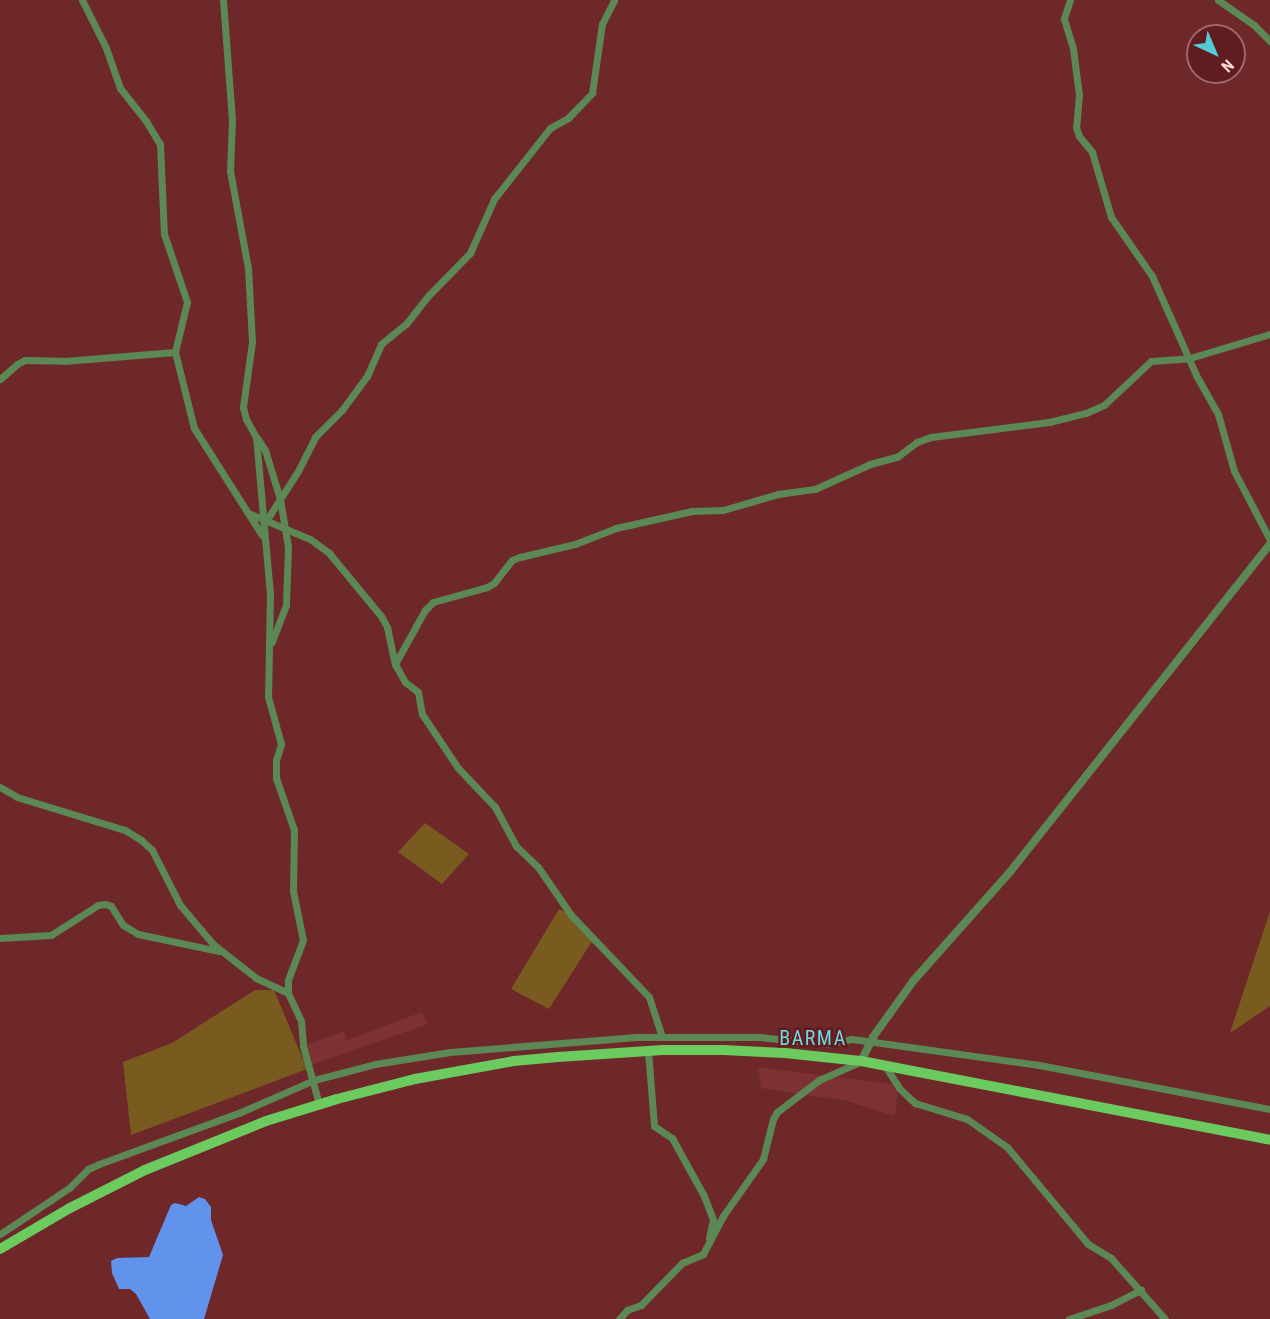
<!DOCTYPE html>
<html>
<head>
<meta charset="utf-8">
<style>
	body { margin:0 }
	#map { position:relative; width:1270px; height:1319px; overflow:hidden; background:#6e282a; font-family:"Roboto Condensed",sans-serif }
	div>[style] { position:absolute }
	.built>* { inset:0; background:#7e3134 }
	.green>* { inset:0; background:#795b20 }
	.water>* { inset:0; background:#6293ec }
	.minor>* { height:7px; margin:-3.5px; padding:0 3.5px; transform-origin:3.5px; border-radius:3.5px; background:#5b8855 }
	.tertiary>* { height:8px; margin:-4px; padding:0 4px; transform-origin:4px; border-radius:4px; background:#5b8855 }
	.primary>* { height:10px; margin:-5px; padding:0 5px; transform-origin:5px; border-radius:5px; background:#6bcb5f }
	span { translate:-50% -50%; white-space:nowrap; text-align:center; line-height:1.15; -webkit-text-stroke:5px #611c20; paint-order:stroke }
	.quarter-label { font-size:20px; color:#6dd9e1; letter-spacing:1.5px }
	.north { position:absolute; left:1186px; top:24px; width:60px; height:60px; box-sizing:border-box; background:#611c20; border:2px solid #a0686a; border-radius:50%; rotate:136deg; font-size:16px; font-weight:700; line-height:24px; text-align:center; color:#fedad8 }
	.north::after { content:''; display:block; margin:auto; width:21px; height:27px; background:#51ccd4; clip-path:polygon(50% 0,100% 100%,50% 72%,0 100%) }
</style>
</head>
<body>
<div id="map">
	<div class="built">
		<i style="clip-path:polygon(422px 1012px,428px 1024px,309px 1066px,303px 1046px,344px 1031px,347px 1040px)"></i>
		<i style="clip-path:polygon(758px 1067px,898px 1085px,895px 1116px,847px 1101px,761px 1088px)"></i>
	</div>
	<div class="green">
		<i style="clip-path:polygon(425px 823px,469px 854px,442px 884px,398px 852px)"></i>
		<i style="clip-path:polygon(559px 909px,571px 915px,594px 938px,549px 1009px,511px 989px)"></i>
		<i style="clip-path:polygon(1270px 911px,1270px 1006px,1230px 1033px)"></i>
		<i style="clip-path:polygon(255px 990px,274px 990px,307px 1069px,131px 1135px,123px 1062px,172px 1043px)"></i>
	</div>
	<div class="water">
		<i style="clip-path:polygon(199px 1197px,205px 1199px,211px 1207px,211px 1220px,223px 1255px,204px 1319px,150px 1319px,136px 1294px,130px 1289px,119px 1289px,112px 1273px,111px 1261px,117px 1258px,149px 1257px,171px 1205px,175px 1203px,186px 1206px)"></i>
	</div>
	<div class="minor">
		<i style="left:82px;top:0;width:54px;rotate:63.4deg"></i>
		<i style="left:106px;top:48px;width:42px;rotate:70.7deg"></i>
		<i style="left:120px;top:88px;width:42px;rotate:51.8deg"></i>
		<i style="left:146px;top:121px;width:27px;rotate:59deg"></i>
		<i style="left:160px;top:144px;width:90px;rotate:87.5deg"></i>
		<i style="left:164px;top:234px;width:72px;rotate:71.3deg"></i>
		<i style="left:187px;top:302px;width:51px;rotate:103.5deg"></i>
		<i style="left:175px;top:352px;width:78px;rotate:76deg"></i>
		<i style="left:194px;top:428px;width:127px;rotate:57.6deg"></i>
		<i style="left:223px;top:0;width:120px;rotate:85.7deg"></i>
		<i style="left:232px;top:120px;width:51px;rotate:92.2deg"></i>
		<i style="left:230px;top:171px;width:99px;rotate:79.5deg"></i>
		<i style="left:248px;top:268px;width:74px;rotate:86.9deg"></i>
		<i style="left:252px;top:342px;width:66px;rotate:97.9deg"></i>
		<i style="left:243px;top:407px;width:12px;rotate:76deg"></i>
		<i style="left:246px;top:419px;width:21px;rotate:61deg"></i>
		<i style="left:256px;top:437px;width:158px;rotate:84.9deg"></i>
		<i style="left:270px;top:594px;width:103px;rotate:91.1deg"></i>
		<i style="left:268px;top:697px;width:49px;rotate:74.5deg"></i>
		<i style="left:281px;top:744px;width:17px;rotate:107deg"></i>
		<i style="left:276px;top:760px;width:18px;rotate:90deg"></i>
		<i style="left:276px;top:778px;width:55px;rotate:70.9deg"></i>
		<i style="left:294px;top:830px;width:61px;rotate:90.9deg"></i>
		<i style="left:293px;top:891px;width:50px;rotate:78.5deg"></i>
		<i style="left:303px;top:940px;width:43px;rotate:110.6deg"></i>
		<i style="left:288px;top:980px;width:13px;rotate:90deg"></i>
		<i style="left:288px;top:993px;width:31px;rotate:65deg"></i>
		<i style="left:301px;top:1021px;width:25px;rotate:85deg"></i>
		<i style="left:303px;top:1046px;width:60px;rotate:74.6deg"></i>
		<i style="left:1070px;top:0;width:20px;rotate:108deg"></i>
		<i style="left:1064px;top:19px;width:31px;rotate:73deg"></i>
		<i style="left:1073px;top:49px;width:46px;rotate:82.6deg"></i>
		<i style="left:1079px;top:95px;width:32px;rotate:95deg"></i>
		<i style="left:1076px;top:127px;width:9px;rotate:72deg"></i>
		<i style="left:1079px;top:136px;width:21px;rotate:51deg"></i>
		<i style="left:1092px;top:152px;width:68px;rotate:73.7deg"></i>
		<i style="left:1111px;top:217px;width:72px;rotate:55.2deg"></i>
		<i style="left:1152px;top:276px;width:108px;rotate:66deg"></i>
		<i style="left:1196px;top:375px;width:45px;rotate:60.6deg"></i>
		<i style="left:1218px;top:414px;width:59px;rotate:74.3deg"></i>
		<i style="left:1234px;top:471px;width:78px;rotate:62.4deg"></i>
		<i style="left:1218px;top:0;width:44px;rotate:34.8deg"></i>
		<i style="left:1254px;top:25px;width:23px;rotate:45deg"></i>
		<i style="left:0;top:379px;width:23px;rotate:-41deg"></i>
		<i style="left:17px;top:364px;width:9px;rotate:-27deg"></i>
		<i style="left:25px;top:360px;width:39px;rotate:1deg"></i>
		<i style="left:64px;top:361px;width:111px;rotate:-4.6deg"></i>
		<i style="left:258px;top:439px;width:13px;rotate:58deg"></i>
		<i style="left:265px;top:450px;width:51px;rotate:73deg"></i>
		<i style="left:280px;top:499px;width:49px;rotate:80.5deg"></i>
		<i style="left:288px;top:547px;width:58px;rotate:92deg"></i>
		<i style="left:286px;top:605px;width:40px;rotate:111deg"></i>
		<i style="left:248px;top:513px;width:67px;rotate:22.8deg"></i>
		<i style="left:310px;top:539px;width:24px;rotate:36deg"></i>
		<i style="left:329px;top:553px;width:82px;rotate:50.5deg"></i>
		<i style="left:381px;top:616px;width:13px;rotate:61deg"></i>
		<i style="left:387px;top:627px;width:38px;rotate:78deg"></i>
		<i style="left:395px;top:664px;width:21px;rotate:61deg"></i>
		<i style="left:405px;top:682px;width:16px;rotate:38deg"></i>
		<i style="left:418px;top:692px;width:22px;rotate:80deg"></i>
		<i style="left:422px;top:714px;width:65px;rotate:56.3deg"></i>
		<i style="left:458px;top:768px;width:54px;rotate:46.5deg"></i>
		<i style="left:495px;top:807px;width:44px;rotate:61.7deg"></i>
		<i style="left:516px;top:846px;width:30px;rotate:44deg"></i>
		<i style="left:538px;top:867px;width:58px;rotate:55.5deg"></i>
		<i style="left:571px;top:915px;width:113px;rotate:46.4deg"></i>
		<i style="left:649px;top:997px;width:42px;rotate:72deg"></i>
		<i style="left:266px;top:521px;width:59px;rotate:-57.4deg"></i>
		<i style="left:298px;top:471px;width:38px;rotate:-63deg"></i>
		<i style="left:315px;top:437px;width:38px;rotate:-45deg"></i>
		<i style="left:342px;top:410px;width:42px;rotate:-53.7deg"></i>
		<i style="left:367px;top:376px;width:35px;rotate:-66deg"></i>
		<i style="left:381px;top:344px;width:32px;rotate:-39deg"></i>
		<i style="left:406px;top:324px;width:37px;rotate:-52deg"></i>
		<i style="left:429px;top:295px;width:59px;rotate:-45.7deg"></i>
		<i style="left:470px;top:253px;width:59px;rotate:-66deg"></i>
		<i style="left:494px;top:199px;width:90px;rotate:-51.7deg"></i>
		<i style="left:550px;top:128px;width:21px;rotate:-29deg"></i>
		<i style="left:568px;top:118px;width:35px;rotate:-46deg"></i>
		<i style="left:592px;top:93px;width:70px;rotate:-81.8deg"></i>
		<i style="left:602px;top:24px;width:27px;rotate:-63deg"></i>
		<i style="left:395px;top:664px;width:62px;rotate:-60.9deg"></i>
		<i style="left:425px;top:610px;width:11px;rotate:-45deg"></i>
		<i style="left:433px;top:602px;width:56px;rotate:-15.5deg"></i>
		<i style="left:487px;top:587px;width:8px;rotate:-30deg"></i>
		<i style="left:494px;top:583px;width:29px;rotate:-52deg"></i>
		<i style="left:512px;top:560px;width:9px;rotate:-21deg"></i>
		<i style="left:520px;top:557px;width:57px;rotate:-13.3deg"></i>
		<i style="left:575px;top:544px;width:44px;rotate:-21.3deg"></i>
		<i style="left:616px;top:528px;width:78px;rotate:-12.6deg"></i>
		<i style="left:692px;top:511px;width:31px;rotate:-2deg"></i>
		<i style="left:723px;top:510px;width:57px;rotate:-16.2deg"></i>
		<i style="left:778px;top:494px;width:37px;rotate:-8deg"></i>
		<i style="left:815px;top:489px;width:60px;rotate:-24.4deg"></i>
		<i style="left:870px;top:464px;width:28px;rotate:-15deg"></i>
		<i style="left:897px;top:457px;width:25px;rotate:-37deg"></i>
		<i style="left:917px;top:442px;width:15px;rotate:-20deg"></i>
		<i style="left:931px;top:437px;width:119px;rotate:-7.2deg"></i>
		<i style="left:1049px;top:422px;width:38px;rotate:-14deg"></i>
		<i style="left:1086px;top:413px;width:20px;rotate:-24deg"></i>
		<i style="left:1104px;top:405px;width:64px;rotate:-43.1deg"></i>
		<i style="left:1151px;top:361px;width:39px;rotate:-4deg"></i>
		<i style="left:1190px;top:358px;width:84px;rotate:-16.7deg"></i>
		<i style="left:0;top:787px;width:20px;rotate:30deg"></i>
		<i style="left:17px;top:797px;width:113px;rotate:17deg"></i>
		<i style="left:125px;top:830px;width:19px;rotate:32deg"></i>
		<i style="left:141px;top:840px;width:15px;rotate:42deg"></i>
		<i style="left:152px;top:850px;width:62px;rotate:63deg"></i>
		<i style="left:180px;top:905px;width:51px;rotate:49.8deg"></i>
		<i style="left:213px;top:944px;width:55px;rotate:38.3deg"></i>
		<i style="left:256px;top:978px;width:35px;rotate:25deg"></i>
		<i style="left:0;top:938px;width:51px;rotate:-3.4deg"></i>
		<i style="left:51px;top:935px;width:56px;rotate:-32.6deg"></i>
		<i style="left:98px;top:905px;width:7px;rotate:-8deg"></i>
		<i style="left:105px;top:904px;width:6px;rotate:18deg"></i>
		<i style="left:111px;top:906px;width:22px;rotate:58deg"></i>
		<i style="left:123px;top:925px;width:17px;rotate:31deg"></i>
		<i style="left:138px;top:934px;width:83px;rotate:11.9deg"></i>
		<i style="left:648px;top:1051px;width:75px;rotate:85.4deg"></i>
		<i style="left:654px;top:1126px;width:22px;rotate:34deg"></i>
		<i style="left:672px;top:1138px;width:66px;rotate:61.1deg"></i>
		<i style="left:704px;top:1196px;width:26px;rotate:69deg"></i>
		<i style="left:713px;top:1220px;width:18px;rotate:103deg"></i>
		<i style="left:885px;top:1066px;width:27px;rotate:57deg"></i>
		<i style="left:900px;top:1089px;width:21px;rotate:43deg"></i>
		<i style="left:915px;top:1103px;width:54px;rotate:17.1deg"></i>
		<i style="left:967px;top:1119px;width:49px;rotate:35deg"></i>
		<i style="left:1007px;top:1147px;width:126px;rotate:50.1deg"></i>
		<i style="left:1088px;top:1244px;width:27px;rotate:31deg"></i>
		<i style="left:1111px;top:1258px;width:81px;rotate:48.5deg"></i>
		<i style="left:0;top:1234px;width:83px;rotate:-33.7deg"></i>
		<i style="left:69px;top:1188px;width:27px;rotate:-45deg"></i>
		<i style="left:88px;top:1169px;width:12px;rotate:-24deg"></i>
		<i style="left:99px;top:1164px;width:151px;rotate:-20.1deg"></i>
		<i style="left:241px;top:1112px;width:80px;rotate:-23.7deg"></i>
		<i style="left:314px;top:1080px;width:63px;rotate:-14.7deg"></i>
		<i style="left:375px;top:1064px;width:76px;rotate:-9.1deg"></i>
		<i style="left:450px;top:1052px;width:187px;rotate:-4.6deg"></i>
		<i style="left:636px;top:1037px;width:124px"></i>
		<i style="left:760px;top:1037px;width:66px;rotate:6.1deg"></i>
		<i style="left:826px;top:1044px;width:26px;rotate:-11deg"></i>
		<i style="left:852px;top:1039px;width:189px;rotate:7.9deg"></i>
		<i style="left:1039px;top:1065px;width:235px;rotate:10.8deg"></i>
		<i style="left:619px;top:1319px;width:12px;rotate:-48deg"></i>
		<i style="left:627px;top:1310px;width:15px;rotate:-20deg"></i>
		<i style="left:641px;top:1305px;width:59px;rotate:-45.7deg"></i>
		<i style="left:682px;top:1263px;width:23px;rotate:-23deg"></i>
		<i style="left:703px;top:1254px;width:43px;rotate:-62.2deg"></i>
		<i style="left:723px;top:1216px;width:70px;rotate:-54.9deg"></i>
		<i style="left:763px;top:1159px;width:41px;rotate:-76deg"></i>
		<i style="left:773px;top:1119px;width:8px;rotate:-60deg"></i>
		<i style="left:777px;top:1112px;width:53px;rotate:-37.3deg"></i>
		<i style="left:819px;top:1080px;width:45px;rotate:-23.7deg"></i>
		<i style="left:1069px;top:1319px;width:44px;rotate:-18.4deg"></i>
		<i style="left:1111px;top:1305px;width:34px;rotate:-27deg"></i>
	</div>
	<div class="tertiary">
		<i style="left:861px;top:1061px;width:27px;rotate:-63deg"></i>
		<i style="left:873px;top:1037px;width:70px;rotate:-54.3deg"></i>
		<i style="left:914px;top:980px;width:144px;rotate:-48.4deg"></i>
		<i style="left:1010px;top:872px;width:419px;rotate:-51.6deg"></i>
	</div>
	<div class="primary">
		<i style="left:0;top:1249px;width:81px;rotate:-30.4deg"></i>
		<i style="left:70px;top:1208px;width:84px;rotate:-26.9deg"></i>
		<i style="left:145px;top:1170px;width:131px;rotate:-22deg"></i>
		<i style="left:266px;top:1121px;width:74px;rotate:-17.2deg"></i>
		<i style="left:337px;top:1099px;width:81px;rotate:-14.4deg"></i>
		<i style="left:415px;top:1079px;width:101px;rotate:-10.3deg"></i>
		<i style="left:514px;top:1061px;width:44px;rotate:-5.2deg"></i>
		<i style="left:558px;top:1057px;width:105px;rotate:-3.8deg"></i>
		<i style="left:663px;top:1050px;width:60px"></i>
		<i style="left:723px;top:1050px;width:62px;rotate:2.8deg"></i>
		<i style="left:785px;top:1053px;width:76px;rotate:6deg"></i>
		<i style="left:861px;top:1061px;width:417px;rotate:10.9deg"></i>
	</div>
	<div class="quarter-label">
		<span style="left:813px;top:1038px">BARMA</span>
	</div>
	<div class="north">N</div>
</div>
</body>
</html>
